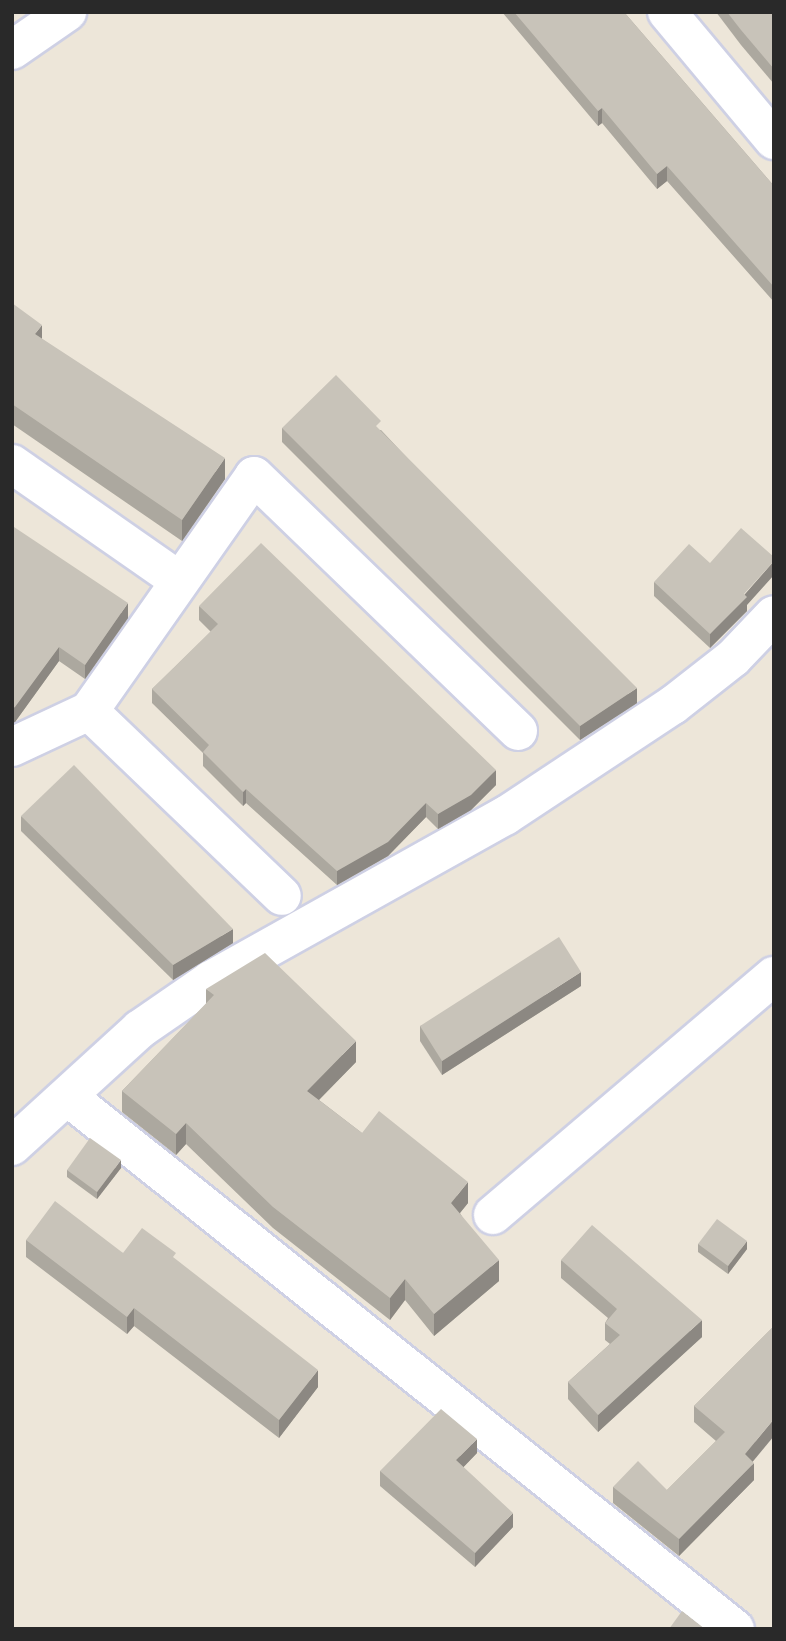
<!DOCTYPE html>
<html>
<head>
<meta charset="utf-8">
<style>
	body { margin:0 }
	#map { position:relative; width:786px; height:1641px; overflow:hidden; background:#ede6d9; font-family:Mulish,sans-serif }
	div>[style] { position:absolute }
	.roads { filter:drop-shadow(2px 0 #ced0e4) drop-shadow(-2px 0 #ced0e4) drop-shadow(0 2px #ced0e4) drop-shadow(0 -2px #ced0e4) }
	.minor>* { height:38px; margin:-19px; padding:0 19px; transform-origin:19px; border-radius:19px; background:#fff }
	.wall>* { inset:0; background:#aca89f }
	.shaded-wall>* { inset:0; background:#8c8882 }
	.building>* { inset:0; background:#c8c3b9 }
	span { translate:-50% -50%; white-space:nowrap; text-align:center; line-height:1.15; -webkit-text-stroke:7px #fff; paint-order:stroke }
	.frame { position:absolute; inset:0; border:14px solid #292929; pointer-events:none }
</style>
</head>
<body>
<div id="map">
	<div class="roads">
		<div class="minor">
			<i style="left:667px;top:12px;width:167px;rotate:50.1deg"></i>
			<i style="left:12px;top:50px;width:67px;rotate:-34.6deg"></i>
			<i style="left:12px;top:464px;width:203px;rotate:34.9deg"></i>
			<i style="left:89px;top:711px;width:267px;rotate:43.8deg"></i>
			<i style="left:12px;top:747px;width:85px;rotate:-25.1deg"></i>
			<i style="left:89px;top:711px;width:287px;rotate:-54.9deg"></i>
			<i style="left:254px;top:476px;width:367px;rotate:44deg"></i>
			<i style="left:68px;top:1097px;width:853px;rotate:38.58deg"></i>
			<i style="left:12px;top:1146px;width:173px;rotate:-42.4deg"></i>
			<i style="left:140px;top:1029px;width:86px;rotate:-34.6deg"></i>
			<i style="left:211px;top:980px;width:337px;rotate:-29.2deg"></i>
			<i style="left:505px;top:816px;width:201px;rotate:-33.5deg"></i>
			<i style="left:673px;top:705px;width:76px;rotate:-38.1deg"></i>
			<i style="left:733px;top:658px;width:59px;rotate:-46.4deg"></i>
			<i style="left:493px;top:1215px;width:369px;rotate:-40.4deg"></i>
		</div>
	</div>
	<div class="wall">
		<i style="clip-path:polygon(502px 12px,624px 12px,774px 186px,774px 302px,667px 181px,657px 189px,602px 123px,598px 126px)"></i>
		<i style="clip-path:polygon(716px 12px,774px 12px,774px 84px,741px 45px)"></i>
		<i style="clip-path:polygon(12px 303px,42px 339px,225px 479px,182px 541px,12px 424px)"></i>
		<i style="clip-path:polygon(282px 428px,381px 430px,637px 703px,580px 740px,282px 442px)"></i>
		<i style="clip-path:polygon(12px 530px,128px 618px,85px 679px,59px 661px,15px 722px)"></i>
		<i style="clip-path:polygon(654px 582px,747px 605px,747px 611px,710px 648px,654px 596px)"></i>
		<i style="clip-path:polygon(199px 606px,496px 785px,471px 810px,438px 829px,426px 817px,388px 856px,337px 885px,246px 803px,243px 806px,203px 766px,203px 753px,152px 703px,152px 689px,211px 632px,199px 620px)"></i>
		<i style="clip-path:polygon(21px 816px,233px 943px,173px 980px,21px 831px)"></i>
		<i style="clip-path:polygon(581px 986px,442px 1075px,420px 1041px,420px 1026px)"></i>
		<i style="clip-path:polygon(206px 989px,356px 1062px,319px 1100px,362px 1133px,468px 1203px,460px 1213px,499px 1281px,434px 1336px,405px 1300px,390px 1320px,273px 1228px,186px 1144px,176px 1155px,122px 1112px,122px 1091px,206px 1004px)"></i>
		<i style="clip-path:polygon(121px 1168px,97px 1199px,67px 1177px,67px 1170px)"></i>
		<i style="clip-path:polygon(26px 1240px,176px 1260px,318px 1387px,279px 1438px,134px 1326px,127px 1334px,26px 1257px)"></i>
		<i style="clip-path:polygon(698px 1244px,747px 1249px,728px 1274px,698px 1252px)"></i>
		<i style="clip-path:polygon(561px 1260px,702px 1337px,598px 1432px,568px 1399px,568px 1382px,610px 1344px,605px 1340px,605px 1323px,608px 1318px,561px 1278px)"></i>
		<i style="clip-path:polygon(774px 1326px,752px 1462px,754px 1480px,679px 1556px,613px 1503px,613px 1487px,667px 1490px,716px 1441px,694px 1422px,694px 1406px)"></i>
		<i style="clip-path:polygon(477px 1453px,463px 1467px,513px 1527px,475px 1567px,380px 1486px,380px 1471px)"></i>
	</div>
	<div class="shaded-wall">
		<i style="clip-path:polygon(602px 108px,602px 123px,598px 126px,598px 111px)"></i>
		<i style="clip-path:polygon(667px 166px,667px 181px,657px 189px,657px 174px)"></i>
		<i style="clip-path:polygon(42px 325px,42px 345px,35px 334px)"></i>
		<i style="clip-path:polygon(225px 458px,225px 479px,182px 541px,182px 520px)"></i>
		<i style="clip-path:polygon(774px 561px,774px 575px,747px 605px,747px 611px,710px 648px,710px 634px)"></i>
		<i style="clip-path:polygon(128px 603px,128px 618px,85px 679px,85px 665px)"></i>
		<i style="clip-path:polygon(59px 647px,59px 661px,15px 722px,12px 723px,12px 709px)"></i>
		<i style="clip-path:polygon(637px 688px,637px 703px,580px 740px,580px 726px)"></i>
		<i style="clip-path:polygon(496px 770px,496px 785px,471px 810px,438px 829px,438px 814px)"></i>
		<i style="clip-path:polygon(246px 789px,246px 803px,243px 806px,243px 792px)"></i>
		<i style="clip-path:polygon(426px 803px,426px 817px,388px 856px,337px 885px,337px 871px)"></i>
		<i style="clip-path:polygon(233px 929px,233px 943px,173px 980px,173px 965px)"></i>
		<i style="clip-path:polygon(581px 972px,581px 986px,442px 1075px,442px 1061px)"></i>
		<i style="clip-path:polygon(356px 1041px,356px 1062px,307px 1112px,307px 1091px)"></i>
		<i style="clip-path:polygon(186px 1123px,186px 1144px,176px 1155px,176px 1134px)"></i>
		<i style="clip-path:polygon(121px 1160px,121px 1168px,97px 1199px,97px 1192px)"></i>
		<i style="clip-path:polygon(468px 1182px,468px 1203px,451px 1224px,451px 1203px)"></i>
		<i style="clip-path:polygon(747px 1241px,747px 1249px,728px 1274px,728px 1266px)"></i>
		<i style="clip-path:polygon(499px 1260px,499px 1281px,434px 1336px,434px 1314px)"></i>
		<i style="clip-path:polygon(405px 1279px,405px 1300px,390px 1320px,390px 1298px)"></i>
		<i style="clip-path:polygon(134px 1308px,134px 1326px,127px 1334px,127px 1317px)"></i>
		<i style="clip-path:polygon(702px 1320px,702px 1337px,598px 1432px,598px 1415px)"></i>
		<i style="clip-path:polygon(318px 1370px,318px 1387px,279px 1438px,279px 1420px)"></i>
		<i style="clip-path:polygon(774px 1419px,774px 1436px,745px 1471px,745px 1454px)"></i>
		<i style="clip-path:polygon(477px 1439px,477px 1453px,456px 1475px,456px 1460px)"></i>
		<i style="clip-path:polygon(754px 1463px,754px 1480px,679px 1556px,679px 1539px)"></i>
		<i style="clip-path:polygon(513px 1513px,513px 1527px,475px 1567px,475px 1553px)"></i>
	</div>
	<div class="building">
		<i style="clip-path:polygon(514px 12px,624px 12px,774px 186px,774px 287px,667px 166px,657px 174px,602px 108px,598px 111px)"></i>
		<i style="clip-path:polygon(727px 12px,774px 12px,774px 69px,741px 30px)"></i>
		<i style="clip-path:polygon(12px 303px,42px 325px,35px 334px,225px 458px,182px 520px,12px 404px)"></i>
		<i style="clip-path:polygon(336px 375px,381px 421px,376px 426px,637px 688px,580px 726px,282px 428px)"></i>
		<i style="clip-path:polygon(14px 527px,128px 603px,85px 665px,59px 647px,15px 707px,12px 709px,12px 530px)"></i>
		<i style="clip-path:polygon(741px 528px,774px 557px,774px 561px,744px 594px,747px 597px,710px 634px,654px 582px,689px 544px,710px 563px)"></i>
		<i style="clip-path:polygon(261px 543px,496px 770px,471px 795px,438px 814px,426px 803px,388px 842px,337px 871px,246px 789px,243px 792px,203px 752px,209px 745px,152px 689px,218px 624px,199px 606px)"></i>
		<i style="clip-path:polygon(74px 765px,233px 929px,173px 965px,21px 816px)"></i>
		<i style="clip-path:polygon(559px 937px,581px 972px,442px 1061px,420px 1026px)"></i>
		<i style="clip-path:polygon(265px 953px,356px 1041px,307px 1091px,362px 1133px,379px 1111px,468px 1182px,451px 1203px,499px 1260px,434px 1314px,405px 1279px,390px 1298px,273px 1207px,186px 1123px,176px 1134px,122px 1091px,214px 995px,206px 989px)"></i>
		<i style="clip-path:polygon(90px 1138px,121px 1160px,97px 1192px,67px 1170px)"></i>
		<i style="clip-path:polygon(55px 1201px,123px 1253px,142px 1228px,176px 1253px,173px 1257px,318px 1370px,279px 1420px,134px 1308px,127px 1317px,26px 1240px)"></i>
		<i style="clip-path:polygon(717px 1219px,747px 1241px,728px 1266px,698px 1244px)"></i>
		<i style="clip-path:polygon(592px 1225px,702px 1320px,598px 1415px,568px 1382px,620px 1335px,605px 1323px,617px 1309px,561px 1260px)"></i>
		<i style="clip-path:polygon(774px 1326px,774px 1419px,745px 1454px,754px 1463px,679px 1539px,613px 1487px,638px 1461px,667px 1490px,725px 1432px,694px 1406px)"></i>
		<i style="clip-path:polygon(441px 1409px,477px 1439px,456px 1460px,513px 1513px,475px 1553px,380px 1471px)"></i>
		<i style="clip-path:polygon(682px 1611px,705px 1629px,669px 1629px)"></i>
	</div>
	<div class="frame"></div>
</div>
</body>
</html>
